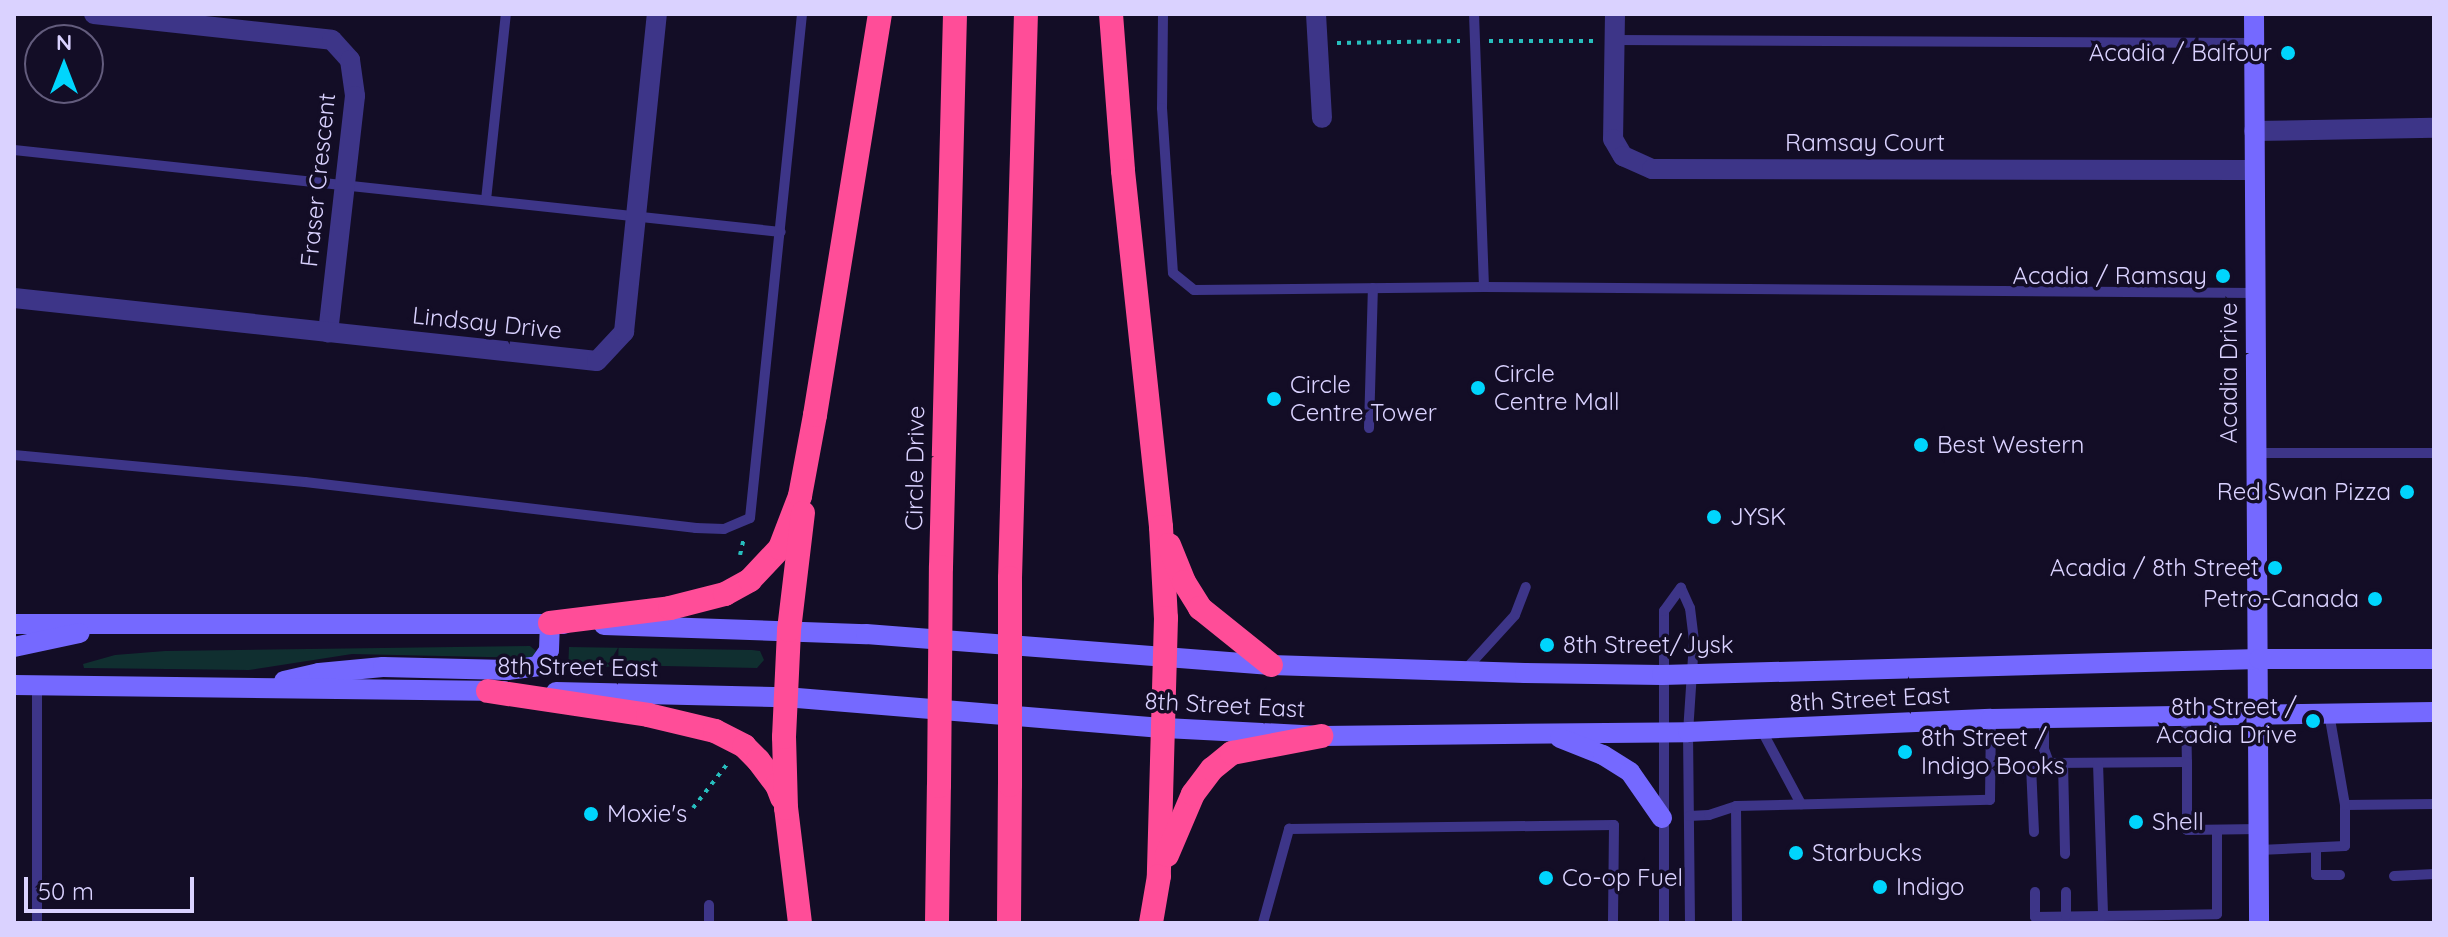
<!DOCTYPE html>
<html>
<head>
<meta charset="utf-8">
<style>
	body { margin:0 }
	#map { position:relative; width:2448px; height:937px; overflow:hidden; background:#130d26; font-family:Quicksand,sans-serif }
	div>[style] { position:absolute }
	.green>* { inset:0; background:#102f30 }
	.path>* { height:4px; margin-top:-2px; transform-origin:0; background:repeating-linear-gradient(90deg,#27bebe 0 4px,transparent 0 10px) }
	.lane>* { height:10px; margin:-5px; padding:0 5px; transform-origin:5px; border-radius:5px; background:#3d3588 }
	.street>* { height:20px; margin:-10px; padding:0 10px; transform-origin:10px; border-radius:10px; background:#3d3588 }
	.secondary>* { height:20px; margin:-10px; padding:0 10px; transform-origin:10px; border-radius:10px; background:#7569ff }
	.highway>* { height:24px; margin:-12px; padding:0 12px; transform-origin:12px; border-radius:12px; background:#ff4d98 }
	.highway-bridge>* { height:24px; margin:-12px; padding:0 12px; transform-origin:12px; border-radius:12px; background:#ff4d98 }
	.dots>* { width:22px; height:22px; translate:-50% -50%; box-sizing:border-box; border:4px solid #130d26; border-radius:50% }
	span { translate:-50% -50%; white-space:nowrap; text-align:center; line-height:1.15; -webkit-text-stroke:7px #130d26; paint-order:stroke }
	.poi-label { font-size:24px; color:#dad2ff }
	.right { translate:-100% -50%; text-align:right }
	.left { translate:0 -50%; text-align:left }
	.street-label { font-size:24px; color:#dad2ff }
	.frame { position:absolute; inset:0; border:16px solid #dad2ff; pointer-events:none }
	.north { position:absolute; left:24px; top:24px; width:80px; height:80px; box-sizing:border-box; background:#130d26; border:2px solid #635c7d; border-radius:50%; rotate:0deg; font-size:22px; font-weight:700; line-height:32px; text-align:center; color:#dad2ff }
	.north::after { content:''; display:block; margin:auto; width:28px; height:36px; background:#00d5fd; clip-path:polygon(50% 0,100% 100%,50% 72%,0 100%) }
	.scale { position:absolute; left:24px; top:877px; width:170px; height:36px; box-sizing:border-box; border:4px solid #dad2ff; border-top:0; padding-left:10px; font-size:24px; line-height:28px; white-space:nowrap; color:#dad2ff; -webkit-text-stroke:6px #130d26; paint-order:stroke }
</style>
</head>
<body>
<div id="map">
	<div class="green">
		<i style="clip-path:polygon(530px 646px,536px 651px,533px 658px,352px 654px,249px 670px,84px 668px,83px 664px,115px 655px,165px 651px)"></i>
		<i style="clip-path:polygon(569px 647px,752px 650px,760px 651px,764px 660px,757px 668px,618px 665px,568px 673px)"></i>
	</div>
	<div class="path">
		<i style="left:1489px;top:41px;width:107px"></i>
		<i style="left:1337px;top:43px;width:123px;rotate:-0.9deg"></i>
		<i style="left:740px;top:555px;width:18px;rotate:-77deg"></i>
		<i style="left:693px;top:808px;width:57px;rotate:-52.1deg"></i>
	</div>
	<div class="lane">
		<i style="left:1163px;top:14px;width:94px;rotate:90.6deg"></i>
		<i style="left:1162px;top:108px;width:165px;rotate:86.2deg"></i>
		<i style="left:1173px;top:273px;width:27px;rotate:39deg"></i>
		<i style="left:1194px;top:290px;width:290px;rotate:-0.6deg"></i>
		<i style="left:1484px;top:287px;width:771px;rotate:0.45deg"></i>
		<i style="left:1474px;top:14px;width:273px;rotate:87.9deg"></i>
		<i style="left:1615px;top:40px;width:639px;rotate:0.27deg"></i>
		<i style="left:14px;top:150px;width:771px;rotate:6.1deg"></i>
		<i style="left:486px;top:200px;width:187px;rotate:-83.9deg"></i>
		<i style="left:1369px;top:428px;width:140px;rotate:-88.4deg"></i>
		<i style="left:2256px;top:453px;width:178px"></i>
		<i style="left:14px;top:455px;width:292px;rotate:5.3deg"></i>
		<i style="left:305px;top:482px;width:394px;rotate:6.7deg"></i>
		<i style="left:696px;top:528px;width:28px;rotate:2deg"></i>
		<i style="left:724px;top:529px;width:28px;rotate:-23deg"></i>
		<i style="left:750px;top:518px;width:507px;rotate:-84.11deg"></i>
		<i style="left:1681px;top:588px;width:22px;rotate:66deg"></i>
		<i style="left:1690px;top:608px;width:34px;rotate:83deg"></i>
		<i style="left:1694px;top:642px;width:90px;rotate:93.8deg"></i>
		<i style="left:1688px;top:732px;width:191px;rotate:89.4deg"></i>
		<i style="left:1465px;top:670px;width:74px;rotate:-47.7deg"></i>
		<i style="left:1515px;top:615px;width:30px;rotate:-69deg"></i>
		<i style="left:37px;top:685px;width:238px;rotate:90deg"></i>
		<i style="left:2186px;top:716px;width:46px;rotate:88.8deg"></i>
		<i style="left:2044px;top:718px;width:31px;rotate:90deg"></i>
		<i style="left:2044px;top:749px;width:15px;rotate:70deg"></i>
		<i style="left:2049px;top:763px;width:138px;rotate:-0.4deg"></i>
		<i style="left:2187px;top:762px;width:68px;rotate:90deg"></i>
		<i style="left:2187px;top:830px;width:73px;rotate:-0.8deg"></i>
		<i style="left:1762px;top:731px;width:83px;rotate:61.9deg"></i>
		<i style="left:2063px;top:763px;width:91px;rotate:88.7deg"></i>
		<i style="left:2098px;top:763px;width:151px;rotate:88.1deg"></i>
		<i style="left:2345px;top:805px;width:89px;rotate:-0.6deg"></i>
		<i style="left:1736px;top:806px;width:117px;rotate:89.5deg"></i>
		<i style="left:1689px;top:816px;width:20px;rotate:-3deg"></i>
		<i style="left:1709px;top:815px;width:28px;rotate:-18deg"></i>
		<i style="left:1736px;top:806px;width:254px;rotate:-1.4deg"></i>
		<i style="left:1990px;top:800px;width:81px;rotate:-89.3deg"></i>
		<i style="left:2034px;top:832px;width:65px;rotate:-92.6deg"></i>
		<i style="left:2031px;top:767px;width:18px;rotate:-13deg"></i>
		<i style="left:2316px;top:848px;width:27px;rotate:90deg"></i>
		<i style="left:2316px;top:875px;width:24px"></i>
		<i style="left:2259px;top:850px;width:86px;rotate:-2.7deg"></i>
		<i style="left:2345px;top:846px;width:41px;rotate:-90deg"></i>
		<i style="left:2345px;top:805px;width:93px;rotate:-99.9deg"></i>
		<i style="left:2394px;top:876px;width:40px;rotate:-2.9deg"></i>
		<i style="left:2035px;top:892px;width:25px;rotate:90deg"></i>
		<i style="left:2035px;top:917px;width:182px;rotate:-0.9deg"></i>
		<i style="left:2217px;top:914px;width:84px;rotate:-90deg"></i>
		<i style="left:2066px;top:892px;width:24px;rotate:90deg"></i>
		<i style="left:709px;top:923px;width:18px;rotate:-90deg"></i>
		<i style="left:1263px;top:923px;width:98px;rotate:-74.5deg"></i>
		<i style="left:1289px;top:829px;width:325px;rotate:-0.7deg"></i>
		<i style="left:1614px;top:825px;width:98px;rotate:90.6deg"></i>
		<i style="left:1664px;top:923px;width:312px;rotate:-90deg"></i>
		<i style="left:1664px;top:611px;width:29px;rotate:-54deg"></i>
	</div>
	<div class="street">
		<i style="left:94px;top:14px;width:239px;rotate:6.2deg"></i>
		<i style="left:332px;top:40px;width:27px;rotate:48deg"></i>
		<i style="left:350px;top:60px;width:36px;rotate:82deg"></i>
		<i style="left:355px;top:96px;width:238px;rotate:96.5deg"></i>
		<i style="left:1316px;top:14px;width:104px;rotate:86.7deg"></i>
		<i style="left:1615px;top:14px;width:125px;rotate:90.9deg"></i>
		<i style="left:1613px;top:139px;width:20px;rotate:60deg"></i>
		<i style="left:1623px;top:156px;width:32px;rotate:24deg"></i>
		<i style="left:1652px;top:169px;width:602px;rotate:0.1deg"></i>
		<i style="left:2254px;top:131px;width:180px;rotate:-1deg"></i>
		<i style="left:14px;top:298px;width:586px;rotate:6.17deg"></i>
		<i style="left:597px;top:361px;width:40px;rotate:-47deg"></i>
		<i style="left:624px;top:332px;width:320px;rotate:-84.1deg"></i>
	</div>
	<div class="secondary">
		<i style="left:2254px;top:14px;width:909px;rotate:89.68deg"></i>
		<i style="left:14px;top:624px;width:550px"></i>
		<i style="left:604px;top:625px;width:262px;rotate:2deg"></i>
		<i style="left:866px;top:634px;width:406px;rotate:4.4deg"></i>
		<i style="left:1271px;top:665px;width:254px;rotate:1.8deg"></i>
		<i style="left:1525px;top:673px;width:137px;rotate:0.8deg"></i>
		<i style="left:1662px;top:675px;width:597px;rotate:-1.54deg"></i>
		<i style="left:2259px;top:659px;width:175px"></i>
		<i style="left:14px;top:647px;width:67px;rotate:-12deg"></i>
		<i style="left:284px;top:681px;width:36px;rotate:-13deg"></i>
		<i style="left:319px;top:673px;width:64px;rotate:-5.4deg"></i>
		<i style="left:383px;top:667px;width:124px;rotate:1.4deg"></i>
		<i style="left:507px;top:670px;width:31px;rotate:-7deg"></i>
		<i style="left:538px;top:666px;width:19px;rotate:-55deg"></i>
		<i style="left:549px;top:650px;width:27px;rotate:-88deg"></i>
		<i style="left:14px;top:685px;width:490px;rotate:0.7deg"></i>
		<i style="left:556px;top:692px;width:229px;rotate:1.3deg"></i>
		<i style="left:785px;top:697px;width:381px;rotate:4.7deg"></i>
		<i style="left:1165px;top:728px;width:156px;rotate:2.9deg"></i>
		<i style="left:1321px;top:736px;width:367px;rotate:-0.6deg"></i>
		<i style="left:1688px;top:732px;width:303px;rotate:-2.5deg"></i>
		<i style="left:1991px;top:719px;width:443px;rotate:-0.9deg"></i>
		<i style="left:1560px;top:738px;width:46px;rotate:21.6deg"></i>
		<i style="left:1603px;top:755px;width:32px;rotate:32deg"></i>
		<i style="left:1630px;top:772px;width:56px;rotate:55.2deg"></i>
	</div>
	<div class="highway">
		<i style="left:1111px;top:14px;width:157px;rotate:85.6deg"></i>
		<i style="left:1123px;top:171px;width:358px;rotate:83.9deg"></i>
		<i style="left:1161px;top:527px;width:91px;rotate:86.9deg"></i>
		<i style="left:1166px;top:618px;width:258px;rotate:91.6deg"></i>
		<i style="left:1159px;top:876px;width:48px;rotate:99.7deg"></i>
		<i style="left:1169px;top:545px;width:40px;rotate:68deg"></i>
		<i style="left:1184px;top:582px;width:31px;rotate:58deg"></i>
		<i style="left:1200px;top:608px;width:91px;rotate:38.8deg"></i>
		<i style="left:941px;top:567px;width:553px;rotate:-88.55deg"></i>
		<i style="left:1010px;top:578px;width:564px;rotate:-88.38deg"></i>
		<i style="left:550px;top:623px;width:121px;rotate:-7.1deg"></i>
		<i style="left:670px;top:608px;width:57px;rotate:-14.3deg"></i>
		<i style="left:725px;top:594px;width:29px;rotate:-29deg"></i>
		<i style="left:750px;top:580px;width:44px;rotate:-46.8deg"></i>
		<i style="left:780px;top:548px;width:56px;rotate:-69deg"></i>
		<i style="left:800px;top:496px;width:82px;rotate:-79.5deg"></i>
		<i style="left:815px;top:415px;width:406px;rotate:-80.8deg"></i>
		<i style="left:488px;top:691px;width:162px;rotate:8.5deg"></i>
		<i style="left:648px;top:715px;width:69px;rotate:13.4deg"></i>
		<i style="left:715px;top:731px;width:33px;rotate:27deg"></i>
		<i style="left:744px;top:746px;width:20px;rotate:45deg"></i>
		<i style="left:758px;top:760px;width:31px;rotate:53deg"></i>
		<i style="left:777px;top:785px;width:14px;rotate:69deg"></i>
		<i style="left:1167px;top:855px;width:66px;rotate:-66.9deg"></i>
		<i style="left:1193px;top:794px;width:31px;rotate:-53deg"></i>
		<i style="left:1212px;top:769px;width:26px;rotate:-39deg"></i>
		<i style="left:1232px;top:753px;width:91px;rotate:-10.8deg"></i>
		<i style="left:800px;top:923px;width:116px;rotate:-96.9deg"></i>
		<i style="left:786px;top:808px;width:71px;rotate:-91.6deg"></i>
		<i style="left:784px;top:737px;width:107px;rotate:-87.3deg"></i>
		<i style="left:789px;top:630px;width:118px;rotate:-83.2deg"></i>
		<i style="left:937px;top:923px;width:137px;rotate:-89.2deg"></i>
		<i style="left:1009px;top:923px;width:138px;rotate:-89.6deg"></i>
	</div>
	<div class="highway-bridge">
		<i style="left:1010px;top:578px;width:207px;rotate:90deg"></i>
		<i style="left:939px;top:786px;width:219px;rotate:-89.5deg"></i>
	</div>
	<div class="dots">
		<i style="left:2288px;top:53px;background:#00d5fd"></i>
		<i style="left:2223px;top:276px;background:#00d5fd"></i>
		<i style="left:1478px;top:388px;background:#00d5fd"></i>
		<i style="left:1274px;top:399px;background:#00d5fd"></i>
		<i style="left:1921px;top:445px;background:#00d5fd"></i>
		<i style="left:2407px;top:492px;background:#00d5fd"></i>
		<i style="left:1714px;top:517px;background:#00d5fd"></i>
		<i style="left:2275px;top:568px;background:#00d5fd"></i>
		<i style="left:2375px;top:599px;background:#00d5fd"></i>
		<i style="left:1547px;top:645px;background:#00d5fd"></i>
		<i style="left:2313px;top:721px;background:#00d5fd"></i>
		<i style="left:1905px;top:752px;background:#00d5fd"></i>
		<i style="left:591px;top:814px;background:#00d5fd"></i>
		<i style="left:2136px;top:822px;background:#00d5fd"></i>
		<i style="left:1796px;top:853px;background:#00d5fd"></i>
		<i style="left:1546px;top:878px;background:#00d5fd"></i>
		<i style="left:1880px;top:887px;background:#00d5fd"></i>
	</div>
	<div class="poi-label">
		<span class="right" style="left:2272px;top:53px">Acadia / Balfour</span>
		<span class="right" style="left:2207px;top:276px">Acadia / Ramsay</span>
		<span class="left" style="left:1494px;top:388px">Circle<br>Centre Mall</span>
		<span class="left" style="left:1290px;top:399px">Circle<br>Centre Tower</span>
		<span class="left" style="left:1937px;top:445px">Best Western</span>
		<span class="right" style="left:2391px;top:492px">Red Swan Pizza</span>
		<span class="left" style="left:1730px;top:517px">JYSK</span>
		<span class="right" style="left:2259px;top:568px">Acadia / 8th Street</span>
		<span class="right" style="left:2359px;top:599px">Petro-Canada</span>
		<span class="left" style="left:1563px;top:645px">8th Street/Jysk</span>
		<span class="right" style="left:2297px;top:721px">8th Street /<br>Acadia Drive</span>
		<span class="left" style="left:1921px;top:752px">8th Street /<br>Indigo Books</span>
		<span class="left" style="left:607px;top:814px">Moxie's</span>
		<span class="left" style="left:2152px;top:822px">Shell</span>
		<span class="left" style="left:1812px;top:853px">Starbucks</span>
		<span class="left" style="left:1562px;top:878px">Co-op Fuel</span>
		<span class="left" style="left:1896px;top:887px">Indigo</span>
	</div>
	<div class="street-label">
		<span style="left:1865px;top:143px">Ramsay Court</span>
		<span style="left:318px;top:180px;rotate:-84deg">Fraser Crescent</span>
		<span style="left:487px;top:323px;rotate:6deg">Lindsay Drive</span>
		<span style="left:2229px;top:373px;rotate:-90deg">Acadia Drive</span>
		<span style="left:915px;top:468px;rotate:-89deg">Circle Drive</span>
		<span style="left:578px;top:667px;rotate:1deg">8th Street East</span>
		<span style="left:1870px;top:699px;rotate:-3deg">8th Street East</span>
		<span style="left:1225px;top:705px;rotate:3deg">8th Street East</span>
	</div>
	<div class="frame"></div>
	<div class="north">N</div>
	<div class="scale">50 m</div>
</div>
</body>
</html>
